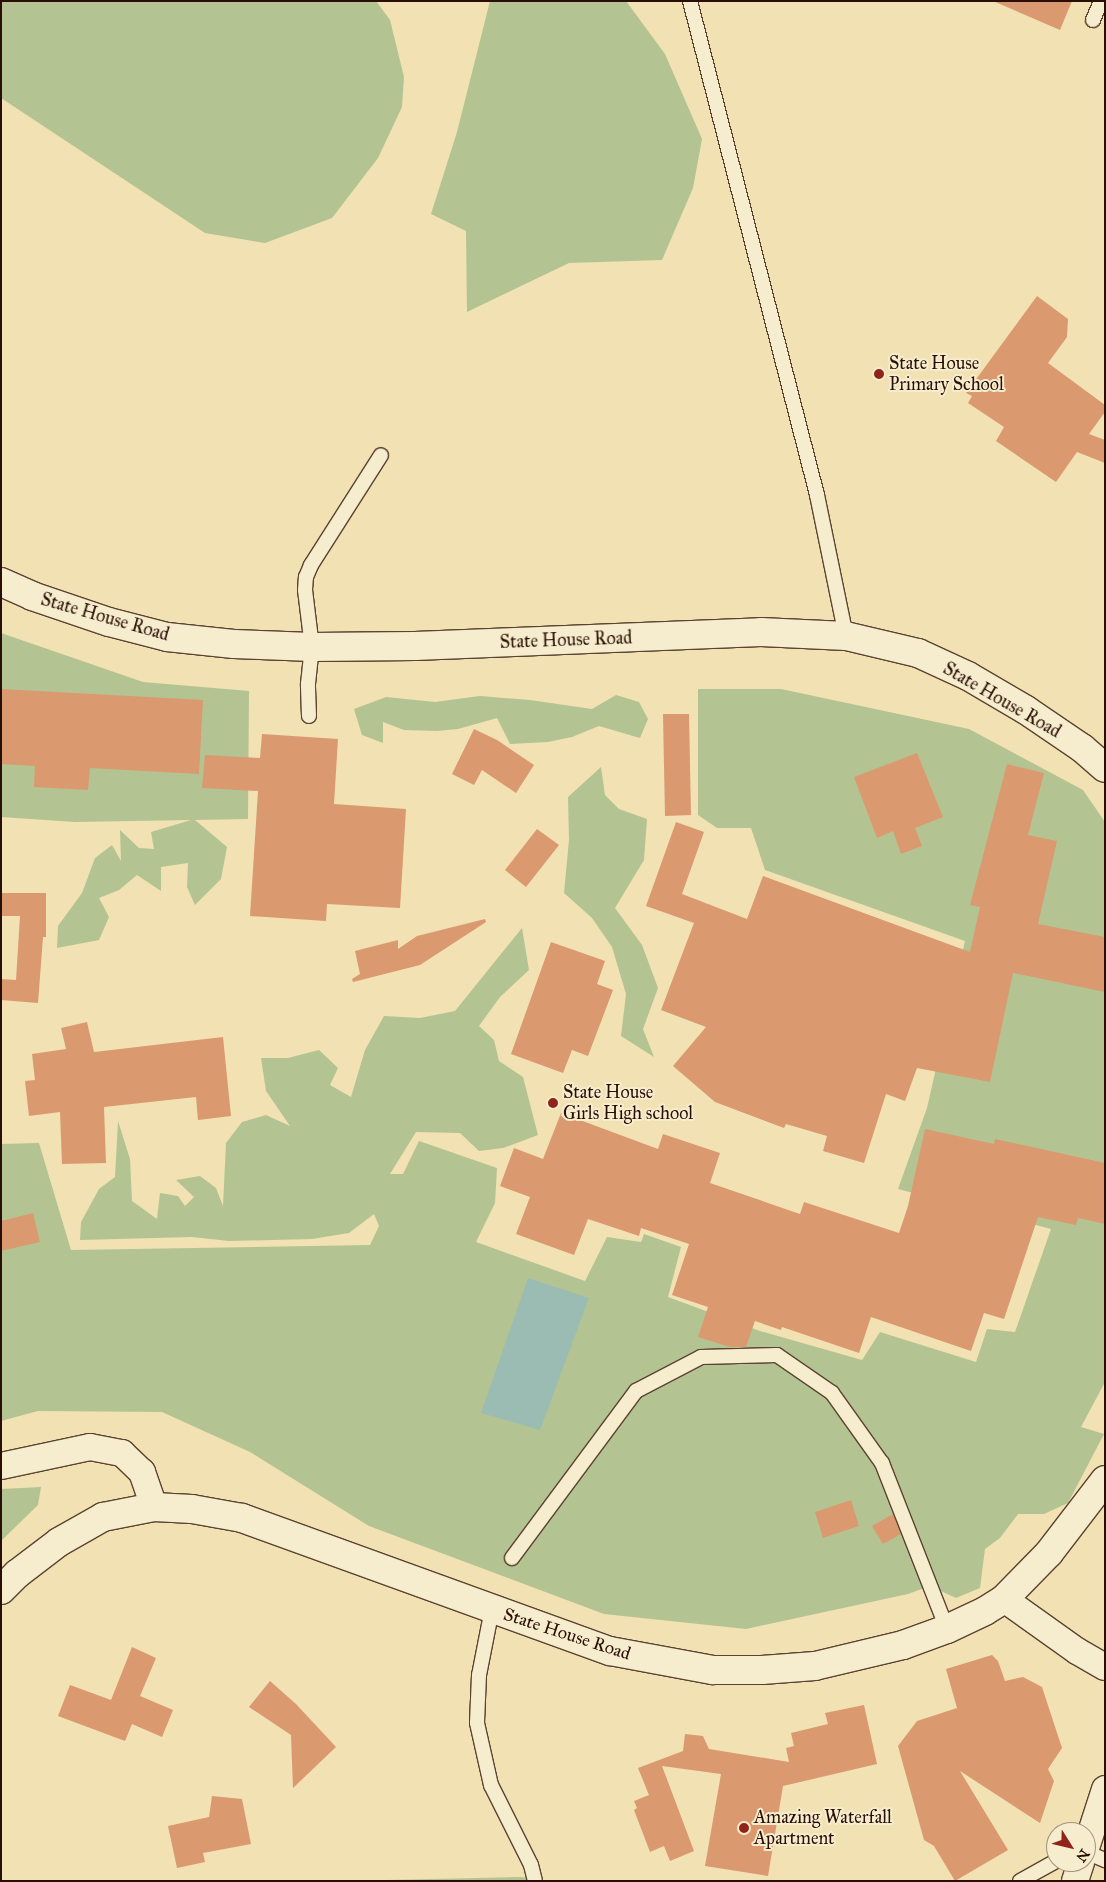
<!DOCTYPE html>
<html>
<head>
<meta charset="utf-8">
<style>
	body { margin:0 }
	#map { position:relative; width:1106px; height:1882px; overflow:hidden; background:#f1e1b3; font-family:"IM FELL Great Primer",serif }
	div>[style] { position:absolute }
	.green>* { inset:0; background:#b3c492 }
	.water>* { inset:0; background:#9bbcb2 }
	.building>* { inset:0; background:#db9970 }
	.roads { filter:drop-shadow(1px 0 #5b4330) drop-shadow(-1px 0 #5b4330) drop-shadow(0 1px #5b4330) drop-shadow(0 -1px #5b4330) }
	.lane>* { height:14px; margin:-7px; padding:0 7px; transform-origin:7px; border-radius:7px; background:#f6ecce }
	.street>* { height:26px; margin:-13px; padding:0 13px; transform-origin:13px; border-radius:13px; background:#f6ecce }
	.secondary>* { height:28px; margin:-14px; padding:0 14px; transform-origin:14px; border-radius:14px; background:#f6ecce }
	.dots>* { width:14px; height:14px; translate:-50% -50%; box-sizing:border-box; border:2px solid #f6ecce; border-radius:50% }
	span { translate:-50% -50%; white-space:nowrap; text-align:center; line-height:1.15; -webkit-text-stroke:4px #f6ecce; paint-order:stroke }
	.poi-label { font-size:18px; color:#290e04 }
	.left { translate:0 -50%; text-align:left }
	.street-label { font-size:18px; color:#290e04 }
	.frame { position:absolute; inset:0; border:2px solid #290e04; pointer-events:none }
	.north { position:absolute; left:1046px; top:1822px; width:50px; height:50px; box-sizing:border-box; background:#f6ecce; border:1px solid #a4937d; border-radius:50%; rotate:126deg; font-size:14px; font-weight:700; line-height:20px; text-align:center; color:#290e04 }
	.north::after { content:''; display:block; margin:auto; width:18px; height:22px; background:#8f2418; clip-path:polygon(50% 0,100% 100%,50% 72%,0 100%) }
</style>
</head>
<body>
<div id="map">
	<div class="green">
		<i style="clip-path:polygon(1px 1px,376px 1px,390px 20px,404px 77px,402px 107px,378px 158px,332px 218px,265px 243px,205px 233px,1px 98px)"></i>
		<i style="clip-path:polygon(490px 1px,626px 1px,665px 54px,702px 139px,693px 188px,662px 260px,569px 263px,467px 312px,466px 231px,431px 214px,457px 132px)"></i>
		<i style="clip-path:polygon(1px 633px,143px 682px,249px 691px,248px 819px,195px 820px,227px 847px,221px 879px,195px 905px,187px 887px,188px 863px,161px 867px,161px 891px,137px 875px,119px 890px,99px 898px,109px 917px,99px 940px,57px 948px,58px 926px,82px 893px,95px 858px,112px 845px,121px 861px,120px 830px,139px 848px,154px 849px,151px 832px,191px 820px,75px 822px,1px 817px)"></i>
		<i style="clip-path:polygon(698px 689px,781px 689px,969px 729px,1083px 790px,1105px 822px,1105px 1382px,1081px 1427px,1104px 1434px,1068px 1503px,1044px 1514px,1018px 1514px,1000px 1538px,985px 1549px,980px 1588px,956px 1598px,930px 1586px,908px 1594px,746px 1629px,604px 1614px,369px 1526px,250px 1452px,162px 1412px,38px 1411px,1px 1421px,1px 1144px,39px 1143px,71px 1250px,370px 1245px,379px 1226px,374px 1214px,349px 1233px,312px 1239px,229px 1241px,192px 1237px,80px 1240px,81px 1222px,99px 1189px,115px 1177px,118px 1121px,130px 1159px,132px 1201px,157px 1219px,160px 1193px,178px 1196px,185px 1206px,194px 1197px,176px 1180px,200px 1176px,216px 1188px,223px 1206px,226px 1143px,242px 1122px,266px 1115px,290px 1126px,266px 1091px,261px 1058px,288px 1058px,319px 1050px,338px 1068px,330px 1085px,351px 1097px,365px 1050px,384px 1016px,420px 1018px,455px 1011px,522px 928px,529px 970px,500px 997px,479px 1026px,494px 1040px,499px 1061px,523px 1077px,538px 1135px,503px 1148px,479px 1151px,460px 1133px,416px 1132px,390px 1174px,403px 1174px,419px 1141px,497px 1168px,495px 1203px,476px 1242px,585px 1281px,607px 1237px,641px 1242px,644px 1234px,681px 1247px,668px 1297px,760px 1331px,862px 1360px,880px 1332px,976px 1362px,987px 1329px,1015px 1332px,1051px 1229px,898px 1189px,927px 1108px,965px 941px,765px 870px,751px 828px,717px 828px,698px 815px)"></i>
		<i style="clip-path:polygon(616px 695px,639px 702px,648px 719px,640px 738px,599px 726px,572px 737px,548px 742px,510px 744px,497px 718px,458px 729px,437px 731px,404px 730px,383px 722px,383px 743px,362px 735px,354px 709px,386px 697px,435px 702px,480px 696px,530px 700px,592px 709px)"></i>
		<i style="clip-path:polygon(601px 767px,605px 795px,619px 809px,647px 819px,644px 860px,615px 908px,642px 945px,658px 988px,643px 1029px,654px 1057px,621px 1036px,626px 994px,612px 947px,592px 918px,564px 893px,569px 840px,568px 797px)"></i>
		<i style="clip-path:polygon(41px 1487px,38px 1505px,1px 1541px,1px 1489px)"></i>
		<i style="clip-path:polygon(521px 1877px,549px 1881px,342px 1881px)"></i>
	</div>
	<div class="water">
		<i style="clip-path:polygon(528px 1278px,589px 1298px,540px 1430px,481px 1413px)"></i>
	</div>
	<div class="building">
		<i style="clip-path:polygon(993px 1px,1072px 1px,1060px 30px)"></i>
		<i style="clip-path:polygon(1037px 296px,1068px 319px,1067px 337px,1048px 363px,1105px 405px,1105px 412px,1089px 434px,1105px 440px,1105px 463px,1077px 452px,1056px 482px,996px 441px,1004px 427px,968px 403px,972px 396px,966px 393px)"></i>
		<i style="clip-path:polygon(1px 689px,203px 700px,199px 774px,90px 768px,88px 790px,34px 787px,35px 766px,1px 764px)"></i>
		<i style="clip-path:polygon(663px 714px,689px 714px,691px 815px,665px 816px)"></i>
		<i style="clip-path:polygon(474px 729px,497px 740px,534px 765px,516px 793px,482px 770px,474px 785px,452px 774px)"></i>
		<i style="clip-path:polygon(262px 734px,338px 739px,334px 804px,406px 809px,400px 908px,327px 904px,326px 921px,250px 916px,258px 791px,202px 788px,205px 755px,260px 758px)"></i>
		<i style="clip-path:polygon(917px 753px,943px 817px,915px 828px,922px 846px,901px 854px,893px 831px,877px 838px,854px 777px)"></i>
		<i style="clip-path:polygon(1007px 764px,1044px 773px,1028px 835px,1057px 841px,1038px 924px,1105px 937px,1105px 992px,1013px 973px,990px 1082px,917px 1068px,905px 1101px,886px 1094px,864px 1163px,823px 1151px,827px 1136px,786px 1124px,784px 1128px,715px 1102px,673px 1066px,706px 1027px,661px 1010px,694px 923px,646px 906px,676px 822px,704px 832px,682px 894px,747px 919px,763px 876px,970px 952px,980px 907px,970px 905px)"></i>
		<i style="clip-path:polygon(537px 829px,559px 845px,526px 887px,505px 870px)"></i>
		<i style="clip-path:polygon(1px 893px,46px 893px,46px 937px,43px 937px,38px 1003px,1px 1000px,1px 979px,16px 980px,20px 916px,1px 916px)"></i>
		<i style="clip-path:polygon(485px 919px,486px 922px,420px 965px,353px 982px,352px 979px,360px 974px,355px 951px,398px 940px,398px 949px,417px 936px)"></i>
		<i style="clip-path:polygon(551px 942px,605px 961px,597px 984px,613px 990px,588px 1056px,572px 1050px,563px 1073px,511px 1054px)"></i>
		<i style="clip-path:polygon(87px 1022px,94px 1052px,223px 1037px,231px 1116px,198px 1120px,196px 1097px,104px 1107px,106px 1163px,62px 1164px,60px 1112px,29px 1116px,25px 1081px,35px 1080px,32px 1054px,66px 1049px,61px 1028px)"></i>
		<i style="clip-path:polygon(561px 1113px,658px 1149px,663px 1134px,720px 1153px,710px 1183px,800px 1214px,804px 1202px,899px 1233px,908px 1206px,925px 1129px,994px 1144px,995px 1139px,1105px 1163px,1105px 1224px,1078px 1218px,1076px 1225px,1038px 1217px,1004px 1319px,984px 1313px,971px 1351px,871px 1317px,859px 1353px,782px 1327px,781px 1330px,755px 1321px,746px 1347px,730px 1347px,698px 1337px,708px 1307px,672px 1295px,689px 1244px,641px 1228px,639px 1236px,588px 1219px,574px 1255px,516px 1234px,530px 1197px,500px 1186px,514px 1148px,543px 1159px)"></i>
		<i style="clip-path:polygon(33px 1213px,40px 1242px,1px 1251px,1px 1221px)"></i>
		<i style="clip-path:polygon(851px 1500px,859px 1526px,823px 1538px,815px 1512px)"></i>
		<i style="clip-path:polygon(893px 1514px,901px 1534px,883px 1544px,872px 1526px)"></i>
		<i style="clip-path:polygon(132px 1647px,156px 1658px,140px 1696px,173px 1710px,162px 1737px,132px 1724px,125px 1741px,58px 1716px,70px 1685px,111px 1700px)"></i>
		<i style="clip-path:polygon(992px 1655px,998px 1661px,1005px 1681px,1023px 1677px,1042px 1687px,1062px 1748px,1048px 1769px,1054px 1781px,1040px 1823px,960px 1771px,1008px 1850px,955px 1881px,934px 1846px,924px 1840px,898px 1746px,917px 1721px,957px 1708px,946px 1669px)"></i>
		<i style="clip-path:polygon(270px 1681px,296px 1704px,336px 1747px,293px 1788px,291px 1735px,249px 1707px)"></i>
		<i style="clip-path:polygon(864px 1705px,877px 1764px,783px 1786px,768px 1876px,705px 1866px,721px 1774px,662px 1766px,694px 1851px,670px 1861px,664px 1846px,650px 1852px,634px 1810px,637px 1808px,634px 1801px,649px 1795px,638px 1768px,683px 1751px,685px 1734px,703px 1736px,709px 1749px,789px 1762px,786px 1748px,794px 1746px,791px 1733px,828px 1724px,825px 1713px)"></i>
		<i style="clip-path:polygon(212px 1796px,242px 1799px,251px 1844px,203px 1853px,205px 1862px,177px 1868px,168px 1826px,209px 1817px)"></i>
	</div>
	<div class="roads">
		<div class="lane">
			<i style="left:690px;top:1px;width:510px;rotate:75.58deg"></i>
			<i style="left:817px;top:495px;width:144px;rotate:78.4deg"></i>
			<i style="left:1093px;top:20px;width:21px;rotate:-67deg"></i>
			<i style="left:309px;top:716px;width:32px;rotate:-92deg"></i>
			<i style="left:308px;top:684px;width:37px;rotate:-84deg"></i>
			<i style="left:312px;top:647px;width:57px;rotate:-97deg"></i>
			<i style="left:305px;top:590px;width:13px;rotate:-86deg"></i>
			<i style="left:306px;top:577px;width:13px;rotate:-67deg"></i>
			<i style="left:311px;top:565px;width:130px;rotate:-57.5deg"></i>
			<i style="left:512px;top:1558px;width:208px;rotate:-53.4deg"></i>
			<i style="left:636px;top:1391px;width:73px;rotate:-27.6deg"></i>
			<i style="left:701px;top:1357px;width:76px;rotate:-1.5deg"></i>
			<i style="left:777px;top:1355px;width:67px;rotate:34.6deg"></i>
			<i style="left:832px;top:1393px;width:86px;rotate:54.5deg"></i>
			<i style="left:882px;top:1463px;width:178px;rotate:68.6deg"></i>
			<i style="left:492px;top:1609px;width:67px;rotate:101.1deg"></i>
			<i style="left:479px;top:1675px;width:48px;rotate:92.4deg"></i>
			<i style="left:477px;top:1723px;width:64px;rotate:77.3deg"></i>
			<i style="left:491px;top:1785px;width:89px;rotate:63.4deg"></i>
			<i style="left:531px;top:1865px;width:16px;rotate:76deg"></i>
			<i style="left:1086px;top:1852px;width:21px;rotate:23deg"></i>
			<i style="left:1020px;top:1881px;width:41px;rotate:-29.1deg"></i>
		</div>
		<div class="street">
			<i style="left:1px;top:1466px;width:91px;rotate:-12.1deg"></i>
			<i style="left:90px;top:1447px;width:33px;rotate:11deg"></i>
			<i style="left:122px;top:1453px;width:28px;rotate:44deg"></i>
			<i style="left:142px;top:1472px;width:37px;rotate:71deg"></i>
			<i style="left:1004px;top:1599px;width:90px;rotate:35.5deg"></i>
			<i style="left:1077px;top:1651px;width:32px;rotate:30deg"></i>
			<i style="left:1086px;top:1848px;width:62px;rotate:-72.1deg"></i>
			<i style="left:1075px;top:1881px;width:20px;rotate:-72deg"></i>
		</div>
		<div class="secondary">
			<i style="left:1px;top:582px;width:34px;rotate:24deg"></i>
			<i style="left:32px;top:596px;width:81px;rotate:18.7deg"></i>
			<i style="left:109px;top:622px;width:60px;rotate:14.5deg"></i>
			<i style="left:167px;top:637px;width:67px;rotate:6deg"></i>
			<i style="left:234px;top:644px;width:78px;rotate:2.2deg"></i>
			<i style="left:312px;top:647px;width:103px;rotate:-0.6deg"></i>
			<i style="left:415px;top:646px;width:346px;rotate:-2.3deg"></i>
			<i style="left:761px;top:632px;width:85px;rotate:2.7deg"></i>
			<i style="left:846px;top:636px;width:74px;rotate:13.3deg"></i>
			<i style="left:918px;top:653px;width:55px;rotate:24.7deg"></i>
			<i style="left:968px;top:676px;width:67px;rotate:30.4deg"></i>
			<i style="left:1026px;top:710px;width:68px;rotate:34.2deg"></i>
			<i style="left:1082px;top:748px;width:30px;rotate:41deg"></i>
			<i style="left:1px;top:1590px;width:23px;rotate:-45deg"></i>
			<i style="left:17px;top:1574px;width:53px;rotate:-37.3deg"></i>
			<i style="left:59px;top:1542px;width:51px;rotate:-29.6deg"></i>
			<i style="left:103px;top:1517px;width:52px;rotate:-11.1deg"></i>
			<i style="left:154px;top:1507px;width:38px;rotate:3deg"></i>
			<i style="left:192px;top:1509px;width:51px;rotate:10.2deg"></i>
			<i style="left:242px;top:1518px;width:391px;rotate:19.9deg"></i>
			<i style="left:610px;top:1651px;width:105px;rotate:10.5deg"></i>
			<i style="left:713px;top:1670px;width:49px"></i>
			<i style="left:762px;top:1670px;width:53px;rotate:-4.3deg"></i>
			<i style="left:815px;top:1666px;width:90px;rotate:-13.4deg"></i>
			<i style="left:903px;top:1645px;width:47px;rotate:-20deg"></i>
			<i style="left:947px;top:1629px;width:42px;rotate:-25.3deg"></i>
			<i style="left:985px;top:1611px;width:22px;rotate:-32deg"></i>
			<i style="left:1004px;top:1599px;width:64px;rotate:-45.6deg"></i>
			<i style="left:1049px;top:1553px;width:92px;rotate:-52.5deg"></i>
		</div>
	</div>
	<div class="dots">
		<i style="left:879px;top:374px;background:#8f2418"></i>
		<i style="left:553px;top:1103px;background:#8f2418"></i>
		<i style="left:744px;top:1828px;background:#8f2418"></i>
	</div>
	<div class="poi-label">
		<span class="left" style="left:889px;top:374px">State House<br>Primary School</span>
		<span class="left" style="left:563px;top:1103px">State House<br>Girls High school</span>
		<span class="left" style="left:754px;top:1828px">Amazing Waterfall<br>Apartment</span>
	</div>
	<div class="street-label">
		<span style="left:105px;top:617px;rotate:16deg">State House Road</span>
		<span style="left:566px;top:640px;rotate:-2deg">State House Road</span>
		<span style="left:1002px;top:700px;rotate:30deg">State House Road</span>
		<span style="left:567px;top:1634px;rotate:18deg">State House Road</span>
	</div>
	<div class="frame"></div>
	<div class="north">N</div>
</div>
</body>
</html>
